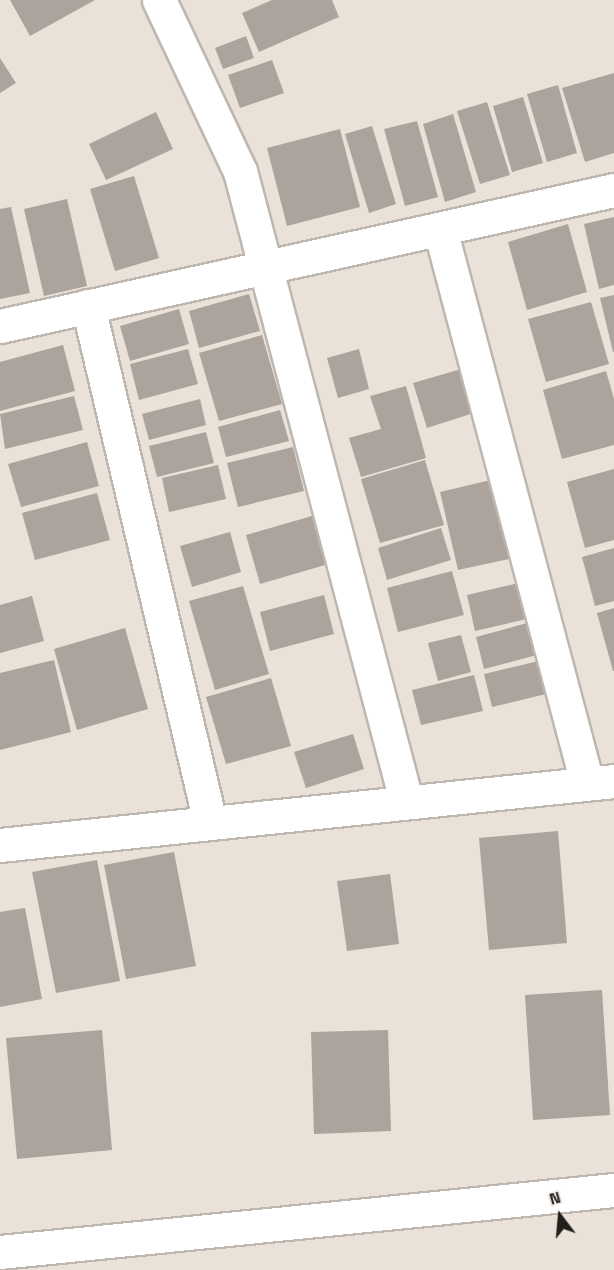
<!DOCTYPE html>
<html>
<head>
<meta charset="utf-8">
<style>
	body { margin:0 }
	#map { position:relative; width:614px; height:1270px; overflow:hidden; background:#eae2d9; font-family:"Space Grotesk",sans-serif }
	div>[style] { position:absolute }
	.building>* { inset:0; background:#aba39c }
	.roads { filter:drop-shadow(2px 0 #beb7af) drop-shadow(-2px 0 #beb7af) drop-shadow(0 2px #beb7af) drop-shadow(0 -2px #beb7af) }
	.street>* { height:33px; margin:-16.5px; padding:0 16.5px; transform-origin:16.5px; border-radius:16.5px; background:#fff }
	span { translate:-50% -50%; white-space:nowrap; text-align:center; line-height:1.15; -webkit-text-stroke:4.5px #f7efe7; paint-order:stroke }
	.north { position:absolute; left:530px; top:1186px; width:60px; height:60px; -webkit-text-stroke:4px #f7efe7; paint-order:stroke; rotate:344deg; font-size:16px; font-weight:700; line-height:24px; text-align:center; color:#211e1b }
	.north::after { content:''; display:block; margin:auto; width:21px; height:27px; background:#211e1b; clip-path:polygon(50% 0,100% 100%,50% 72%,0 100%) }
</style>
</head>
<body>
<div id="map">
	<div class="building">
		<i style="clip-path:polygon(10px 0,95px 0,30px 36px)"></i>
		<i style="clip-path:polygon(272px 0,332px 0,339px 17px,259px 52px,242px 13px)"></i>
		<i style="clip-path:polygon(246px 36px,254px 58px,223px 69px,215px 48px)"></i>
		<i style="clip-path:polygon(0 58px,16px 83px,0 93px)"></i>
		<i style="clip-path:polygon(272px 60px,284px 93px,240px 108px,228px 75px)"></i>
		<i style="clip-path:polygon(614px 73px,614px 153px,585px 162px,562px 88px)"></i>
		<i style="clip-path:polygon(558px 85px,577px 153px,547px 162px,527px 94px)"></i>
		<i style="clip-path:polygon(523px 97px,543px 163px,512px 172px,493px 106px)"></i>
		<i style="clip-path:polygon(487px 102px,510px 175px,480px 184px,457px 111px)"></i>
		<i style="clip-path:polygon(156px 112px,173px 149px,106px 180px,89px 144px)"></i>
		<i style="clip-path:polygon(453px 114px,476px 192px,445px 202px,423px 124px)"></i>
		<i style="clip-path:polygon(417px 121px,438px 197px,405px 206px,384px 129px)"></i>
		<i style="clip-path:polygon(372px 126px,396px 204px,369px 213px,345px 134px)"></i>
		<i style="clip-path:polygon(340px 129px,360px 207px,287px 226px,267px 148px)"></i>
		<i style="clip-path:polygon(134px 176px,159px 258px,115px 271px,90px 189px)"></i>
		<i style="clip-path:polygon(67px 199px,87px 286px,44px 296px,24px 209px)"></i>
		<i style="clip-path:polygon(11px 207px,30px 293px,0 299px,0 209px)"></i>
		<i style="clip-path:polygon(614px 217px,614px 285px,599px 289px,584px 224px)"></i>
		<i style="clip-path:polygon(568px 224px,587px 292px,527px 310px,508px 242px)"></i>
		<i style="clip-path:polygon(249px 294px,260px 331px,199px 348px,189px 311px)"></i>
		<i style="clip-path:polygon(614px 295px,614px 352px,613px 352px,600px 298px)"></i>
		<i style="clip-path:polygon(591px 302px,609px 364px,546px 382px,528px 319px)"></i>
		<i style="clip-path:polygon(179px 309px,189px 344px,130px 361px,120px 326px)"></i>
		<i style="clip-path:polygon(262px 335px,282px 404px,219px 421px,199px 353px)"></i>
		<i style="clip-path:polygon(63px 345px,75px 391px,0 411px,0 362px)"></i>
		<i style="clip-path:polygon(188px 349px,198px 384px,139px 400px,130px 364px)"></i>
		<i style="clip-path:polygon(359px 349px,369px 389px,338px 398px,327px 358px)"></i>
		<i style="clip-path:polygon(475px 365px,489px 408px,427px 428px,413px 383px)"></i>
		<i style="clip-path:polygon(606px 371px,614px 399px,614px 445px,562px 459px,543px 390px)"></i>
		<i style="clip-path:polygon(406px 386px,426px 458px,361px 477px,349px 438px,381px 429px,370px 396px)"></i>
		<i style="clip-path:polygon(74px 396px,83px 430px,5px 449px,0 414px)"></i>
		<i style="clip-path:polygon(200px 399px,206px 425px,149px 440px,142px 414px)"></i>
		<i style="clip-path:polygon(280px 410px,289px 441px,226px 457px,218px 427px)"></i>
		<i style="clip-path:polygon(206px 432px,214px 463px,157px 477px,149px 446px)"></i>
		<i style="clip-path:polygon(87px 442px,99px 486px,21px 507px,8px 464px)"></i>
		<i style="clip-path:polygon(293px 447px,304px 491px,238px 507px,227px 463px)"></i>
		<i style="clip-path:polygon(425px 460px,444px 525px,380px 543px,361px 479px)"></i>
		<i style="clip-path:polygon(218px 465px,226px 499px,169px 512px,162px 478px)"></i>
		<i style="clip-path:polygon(614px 469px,614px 540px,585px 548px,567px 482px)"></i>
		<i style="clip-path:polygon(495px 479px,513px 558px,458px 570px,440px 492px)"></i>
		<i style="clip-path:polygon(97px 493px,110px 540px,35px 560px,22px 513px)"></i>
		<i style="clip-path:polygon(312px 516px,325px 565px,260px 584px,246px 535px)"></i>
		<i style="clip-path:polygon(441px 528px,451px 560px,387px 580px,378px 548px)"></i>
		<i style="clip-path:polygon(230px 532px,241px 572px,192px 587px,180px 546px)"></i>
		<i style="clip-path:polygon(614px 548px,614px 601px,595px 606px,582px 557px)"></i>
		<i style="clip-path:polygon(452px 571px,464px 615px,398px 632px,387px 588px)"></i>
		<i style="clip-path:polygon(523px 582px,531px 618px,475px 631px,467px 595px)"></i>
		<i style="clip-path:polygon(243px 586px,269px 674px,215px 690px,189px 601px)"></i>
		<i style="clip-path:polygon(324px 595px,334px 634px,270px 651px,260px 612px)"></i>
		<i style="clip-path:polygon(32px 596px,44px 641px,0 653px,0 605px)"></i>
		<i style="clip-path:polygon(614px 608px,614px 671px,613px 671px,597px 613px)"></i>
		<i style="clip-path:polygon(527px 623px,537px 655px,484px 669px,476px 637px)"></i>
		<i style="clip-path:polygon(125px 628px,148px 709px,77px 730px,54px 649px)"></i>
		<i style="clip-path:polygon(461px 635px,471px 672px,438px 681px,428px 643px)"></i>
		<i style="clip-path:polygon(54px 660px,71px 732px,0 750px,0 673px)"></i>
		<i style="clip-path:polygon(543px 660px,550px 693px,492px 707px,484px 674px)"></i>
		<i style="clip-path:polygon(474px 675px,483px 711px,421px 725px,412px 690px)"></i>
		<i style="clip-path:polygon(271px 678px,291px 746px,226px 764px,206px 697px)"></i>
		<i style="clip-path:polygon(353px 734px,364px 769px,306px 788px,294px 752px)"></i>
		<i style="clip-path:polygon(558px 831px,567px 943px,489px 950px,479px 838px)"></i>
		<i style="clip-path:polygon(174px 852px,196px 966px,126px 979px,104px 865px)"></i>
		<i style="clip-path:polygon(97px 860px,120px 981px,56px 993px,32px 872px)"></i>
		<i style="clip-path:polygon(390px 874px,399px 944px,347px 951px,337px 881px)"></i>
		<i style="clip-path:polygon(25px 908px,42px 999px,0 1007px,0 912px)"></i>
		<i style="clip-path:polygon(602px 990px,610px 1115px,533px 1120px,525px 995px)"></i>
		<i style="clip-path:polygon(102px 1030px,112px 1150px,17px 1159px,6px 1038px)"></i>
		<i style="clip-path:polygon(388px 1030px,391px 1131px,314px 1134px,311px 1032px)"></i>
	</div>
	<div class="roads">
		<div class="street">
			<i style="left:159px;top:0;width:189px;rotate:64.7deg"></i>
			<i style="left:240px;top:171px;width:651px;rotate:75.22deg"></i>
			<i style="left:440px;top:229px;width:573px;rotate:75.14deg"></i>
			<i style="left:88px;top:306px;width:530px;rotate:76.7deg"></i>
			<i style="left:0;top:326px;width:629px;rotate:-12.49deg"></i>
			<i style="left:0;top:845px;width:617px;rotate:-5.95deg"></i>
			<i style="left:0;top:1252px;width:617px;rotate:-5.77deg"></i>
		</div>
	</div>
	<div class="north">N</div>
</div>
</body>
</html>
